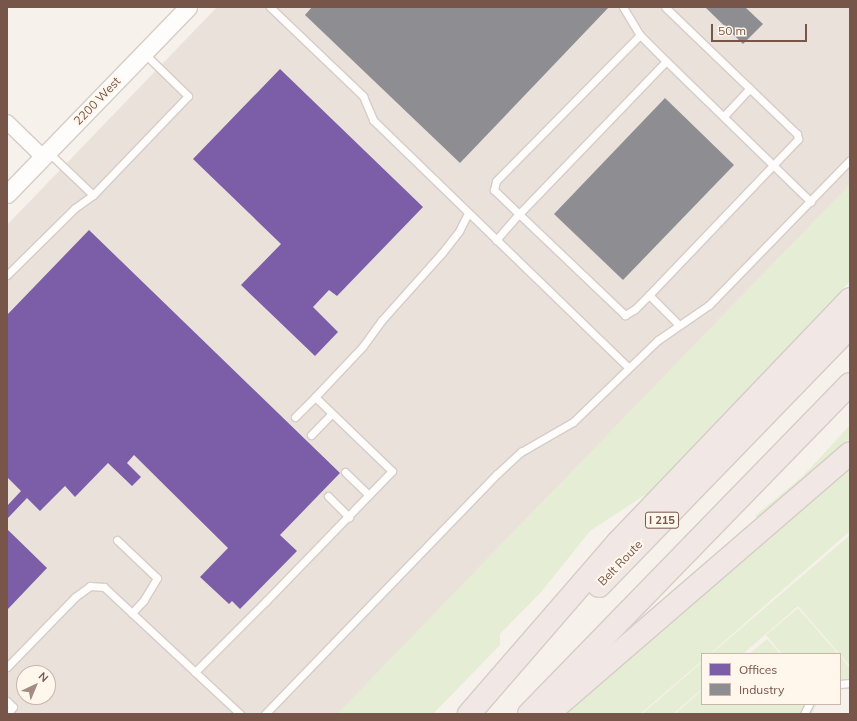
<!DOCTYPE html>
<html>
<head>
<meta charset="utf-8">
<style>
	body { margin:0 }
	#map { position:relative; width:857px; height:721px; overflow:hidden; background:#f7f1eb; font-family:Mulish,sans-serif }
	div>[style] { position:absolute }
	.industrial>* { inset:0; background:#ebe1db }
	.green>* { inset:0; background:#e5eed4 }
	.offices>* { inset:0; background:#7b5ea7 }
	.industry>* { inset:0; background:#8d8d92 }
	.roads { filter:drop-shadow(1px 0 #d6ccc8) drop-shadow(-1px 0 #d6ccc8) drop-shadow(0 1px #d6ccc8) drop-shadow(0 -1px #d6ccc8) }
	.service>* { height:7px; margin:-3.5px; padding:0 3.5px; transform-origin:3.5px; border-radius:3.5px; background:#fefdfc }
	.minor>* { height:14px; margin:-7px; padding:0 7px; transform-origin:7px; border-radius:7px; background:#fefdfc }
	.tertiary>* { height:17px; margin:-8.5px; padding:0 8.5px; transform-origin:8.5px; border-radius:8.5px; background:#fefdfc }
	.motorway>* { height:22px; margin:-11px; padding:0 11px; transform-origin:11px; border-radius:11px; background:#f1e7e4 }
	span { translate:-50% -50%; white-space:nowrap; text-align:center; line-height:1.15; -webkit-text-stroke:4px #fff6ec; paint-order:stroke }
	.shield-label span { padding:1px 3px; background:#fff6ec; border:1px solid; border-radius:3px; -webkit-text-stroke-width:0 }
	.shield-label { font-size:11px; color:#775549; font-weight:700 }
	.street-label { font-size:12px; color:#775549 }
	.frame { position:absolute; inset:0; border:8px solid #775549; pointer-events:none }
	.legend { position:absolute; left:701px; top:653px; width:140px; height:52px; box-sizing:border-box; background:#fff6ec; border:1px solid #c9b6ab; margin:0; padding:5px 7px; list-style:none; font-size:12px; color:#775549 }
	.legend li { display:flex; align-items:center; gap:8px; height:20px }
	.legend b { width:20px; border:1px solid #c9b6ab }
	.north { position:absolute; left:16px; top:665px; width:40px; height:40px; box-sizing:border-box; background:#fff6ec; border:1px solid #c9b6ab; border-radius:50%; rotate:44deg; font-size:11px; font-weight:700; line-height:16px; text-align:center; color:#775549 }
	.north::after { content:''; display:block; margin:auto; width:14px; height:18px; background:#a48c82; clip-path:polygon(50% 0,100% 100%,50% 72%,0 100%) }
	.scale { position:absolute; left:711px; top:24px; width:96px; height:18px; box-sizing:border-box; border:2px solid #775549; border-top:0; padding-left:5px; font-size:12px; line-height:14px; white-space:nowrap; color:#775549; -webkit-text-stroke:3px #fff6ec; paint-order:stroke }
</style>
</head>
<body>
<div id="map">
	<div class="industrial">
		<i style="clip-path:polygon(evenodd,217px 7px,850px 7px,850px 202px,379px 714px,7px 714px,7px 225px,217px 7px,24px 673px,48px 673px,48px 697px,24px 697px,24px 673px)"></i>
	</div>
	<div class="green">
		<i style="clip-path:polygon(850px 184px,850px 281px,766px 370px,648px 493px,590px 531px,542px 591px,500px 634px,500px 645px,433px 714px,337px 714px)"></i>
		<i style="clip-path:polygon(850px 425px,850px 438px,758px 520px,755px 516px,802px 477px)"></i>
		<i style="clip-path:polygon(850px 466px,850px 531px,771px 600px,710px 654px,702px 654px,702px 661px,640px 714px,566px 714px)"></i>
		<i style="clip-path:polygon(850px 535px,850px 666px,798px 606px,743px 654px,711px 654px)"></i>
		<i style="clip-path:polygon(798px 608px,838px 654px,782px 654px,766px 635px)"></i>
		<i style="clip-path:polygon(767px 639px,780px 654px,749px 654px)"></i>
		<i style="clip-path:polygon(840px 656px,850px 668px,850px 689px,840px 690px)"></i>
		<i style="clip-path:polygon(702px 662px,702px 689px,673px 714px,642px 714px)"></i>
		<i style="clip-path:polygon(702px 690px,702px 704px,817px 704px,812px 714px,675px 714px)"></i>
	</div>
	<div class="offices">
		<i style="clip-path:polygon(280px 69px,423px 207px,337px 296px,329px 290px,313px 307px,338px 332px,315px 356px,241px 285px,281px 244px,193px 159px)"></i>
		<i style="clip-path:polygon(89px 230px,340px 473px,280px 535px,297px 551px,240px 609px,232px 601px,229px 604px,200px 577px,228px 548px,134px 455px,127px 463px,141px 477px,132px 486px,108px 463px,75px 497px,65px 486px,40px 511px,27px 498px,7px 519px,7px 506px,21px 491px,7px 477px,7px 315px)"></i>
		<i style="clip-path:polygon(7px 529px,47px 568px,7px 610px)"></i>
	</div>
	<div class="industry">
		<i style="clip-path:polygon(312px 7px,609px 7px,460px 163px,305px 15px)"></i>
		<i style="clip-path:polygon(705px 7px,745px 7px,763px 24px,743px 44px)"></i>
		<i style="clip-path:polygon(665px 98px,734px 165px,623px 280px,554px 214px)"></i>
	</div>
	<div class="roads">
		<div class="service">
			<i style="left:270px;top:7px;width:129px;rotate:43.7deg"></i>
			<i style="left:363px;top:96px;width:26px;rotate:67deg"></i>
			<i style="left:373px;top:120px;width:356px;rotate:44.1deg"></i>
			<i style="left:623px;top:7px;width:33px;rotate:59deg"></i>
			<i style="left:640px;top:35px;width:37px;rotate:45deg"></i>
			<i style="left:724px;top:116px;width:38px;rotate:-47deg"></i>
			<i style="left:48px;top:152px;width:62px;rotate:43.7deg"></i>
			<i style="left:93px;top:195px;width:137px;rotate:-46.2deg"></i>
			<i style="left:188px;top:96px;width:62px;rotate:-135.7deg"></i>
			<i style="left:496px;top:240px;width:35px;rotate:-49deg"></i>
			<i style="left:519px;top:214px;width:35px;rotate:-136deg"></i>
			<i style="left:494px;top:190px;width:9px;rotate:-77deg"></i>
			<i style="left:496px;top:181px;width:205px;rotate:-45.4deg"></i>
			<i style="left:7px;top:275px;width:95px;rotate:-44.6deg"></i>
			<i style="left:75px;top:208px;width:22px;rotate:-36deg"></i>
			<i style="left:649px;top:295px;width:216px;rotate:-46.3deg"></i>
			<i style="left:798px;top:139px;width:5px;rotate:-101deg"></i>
			<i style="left:797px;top:134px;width:183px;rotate:-136.1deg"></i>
			<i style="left:679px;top:325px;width:42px;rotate:-135deg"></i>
			<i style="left:649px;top:295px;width:20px;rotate:135deg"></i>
			<i style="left:635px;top:309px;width:12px;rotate:149deg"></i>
			<i style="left:625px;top:315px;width:146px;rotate:-136.4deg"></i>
			<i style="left:519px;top:214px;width:212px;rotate:-46.1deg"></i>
			<i style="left:666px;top:61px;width:202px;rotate:44.2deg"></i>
			<i style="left:295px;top:417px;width:28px;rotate:-45deg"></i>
			<i style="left:311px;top:435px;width:30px;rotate:-46deg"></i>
			<i style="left:345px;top:472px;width:33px;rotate:44deg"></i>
			<i style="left:328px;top:496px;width:30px;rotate:45deg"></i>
			<i style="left:117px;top:540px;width:55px;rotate:43.5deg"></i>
			<i style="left:157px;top:578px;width:26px;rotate:121deg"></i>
			<i style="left:144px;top:600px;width:18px;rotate:133deg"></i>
			<i style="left:7px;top:667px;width:98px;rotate:-45.8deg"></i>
			<i style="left:75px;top:597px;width:19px;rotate:-36deg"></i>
			<i style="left:90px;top:586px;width:14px;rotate:4deg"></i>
			<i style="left:104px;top:587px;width:125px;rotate:43deg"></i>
			<i style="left:195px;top:672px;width:100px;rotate:-45deg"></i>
			<i style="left:266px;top:601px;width:181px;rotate:-45.9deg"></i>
			<i style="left:392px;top:471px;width:107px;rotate:-136.1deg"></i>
			<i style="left:315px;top:397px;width:70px;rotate:-46.7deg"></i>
			<i style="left:363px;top:346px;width:32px;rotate:-54deg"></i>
			<i style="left:382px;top:320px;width:90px;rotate:-48.2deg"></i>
			<i style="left:442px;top:253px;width:28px;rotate:-52deg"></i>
			<i style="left:459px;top:231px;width:20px;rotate:-63deg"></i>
			<i style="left:195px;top:672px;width:62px;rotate:43deg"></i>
			<i style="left:840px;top:684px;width:10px;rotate:-6deg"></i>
			<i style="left:7px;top:701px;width:8px;rotate:45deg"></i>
			<i style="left:13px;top:707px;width:9px;rotate:131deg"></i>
			<i style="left:265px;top:714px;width:334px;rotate:-46deg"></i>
			<i style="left:497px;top:474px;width:33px;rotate:-43deg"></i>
			<i style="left:521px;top:452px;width:60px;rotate:-30deg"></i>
			<i style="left:573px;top:422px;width:118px;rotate:-44deg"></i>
			<i style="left:658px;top:340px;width:62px;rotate:-34.5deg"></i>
			<i style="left:709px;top:305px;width:202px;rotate:-45.8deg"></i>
			<i style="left:804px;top:714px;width:11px;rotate:-63deg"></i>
		</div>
		<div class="minor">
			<i style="left:7px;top:122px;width:50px;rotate:44.2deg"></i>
		</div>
		<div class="tertiary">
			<i style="left:7px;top:194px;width:260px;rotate:-45.9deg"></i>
		</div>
		<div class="motorway">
			<i style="left:599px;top:586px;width:361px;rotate:-45.9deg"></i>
			<i style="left:469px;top:714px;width:226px;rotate:-49.1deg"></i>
			<i style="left:617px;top:543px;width:337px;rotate:-46.3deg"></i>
			<i style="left:529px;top:714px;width:460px;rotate:-45.8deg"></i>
			<i style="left:548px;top:714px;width:399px;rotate:-40.8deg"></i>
		</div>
	</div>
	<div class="shield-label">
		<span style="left:662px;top:520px">I 215</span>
	</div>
	<div class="street-label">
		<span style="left:97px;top:101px;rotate:-46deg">2200 West</span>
		<span style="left:620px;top:563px;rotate:-46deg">Belt Route</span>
	</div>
	<div class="frame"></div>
	<ul class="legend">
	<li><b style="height:11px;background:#7b5ea7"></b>Offices</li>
	<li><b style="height:11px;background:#8d8d92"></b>Industry</li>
	</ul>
	<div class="north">N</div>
	<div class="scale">50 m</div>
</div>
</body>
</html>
